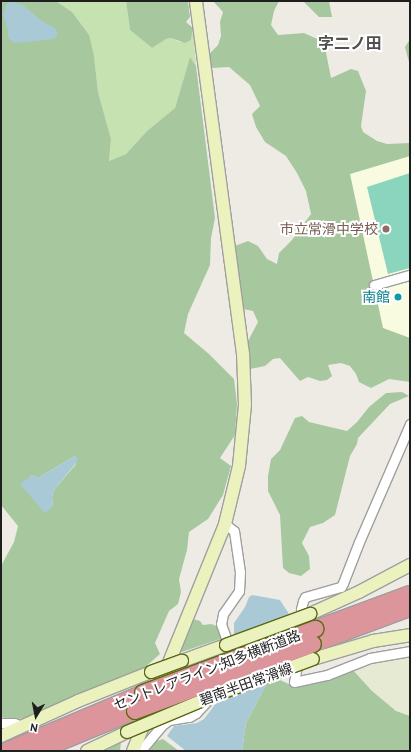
<!DOCTYPE html>
<html>
<head>
<meta charset="utf-8">
<style>
	body { margin:0 }
	#map { position:relative; width:411px; height:752px; overflow:hidden; background:#eeebe5; font-family:Cabin,"Noto Sans JP",sans-serif }
	div>[style] { position:absolute }
	.education>* { inset:0; background:#f9fbe0 }
	.farmland>* { inset:0; background:#e7ead2 }
	.grass>* { inset:0; background:#c5e2b0 }
	.forest>* { inset:0; background:#a7c89e }
	.pitch>* { inset:0; background:#8bd4be }
	.water>* { inset:0; background:#aac9d7 }
	.roads { filter:drop-shadow(1px 0 #9f9f9f) drop-shadow(-1px 0 #9f9f9f) drop-shadow(0 1px #9f9f9f) drop-shadow(0 -1px #9f9f9f) }
	.street>* { height:9px; margin:-4.5px; padding:0 4.5px; transform-origin:4.5px; border-radius:4.5px; background:#fff }
	.secondary>* { height:12px; margin:-6px; padding:0 6px; transform-origin:6px; border-radius:6px; background:#ebf2be }
	.highway>* { height:16px; margin:-8px; padding:0 8px; transform-origin:8px; border-radius:8px; background:#dd959c }
	.bridges { filter:drop-shadow(1px 0 #586911) drop-shadow(-1px 0 #586911) drop-shadow(0 1px #586911) drop-shadow(0 -1px #586911) }
	.secondary-bridge>* { height:12px; margin:-6px; padding:0 6px; transform-origin:6px; border-radius:6px; background:#ebf2be }
	.highway-bridge>* { height:16px; margin:-8px; padding:0 8px; transform-origin:8px; border-radius:8px; background:#dd959c }
	.dots>* { width:11px; height:11px; translate:-50% -50%; box-sizing:border-box; border:2px solid #fff; border-radius:50% }
	span { translate:-50% -50%; white-space:nowrap; text-align:center; line-height:1.15; -webkit-text-stroke:4px #fff; paint-order:stroke }
	.education-label { font-size:14px; color:#785e54 }
	.right { translate:-100% -50%; text-align:right }
	.culture-label { font-size:14px; color:#0d838f }
	.street-label { font-size:14px; color:#1e1e1e }
	.quarter-label { font-size:16px; color:#515151; font-weight:700 }
	.frame { position:absolute; inset:0; border:2px solid #1e1e1e; pointer-events:none }
	.north { position:absolute; left:16px; top:696px; width:40px; height:40px; -webkit-text-stroke:3px #fff; paint-order:stroke; rotate:190deg; font-size:11px; font-weight:700; line-height:16px; text-align:center; color:#1e1e1e }
	.north::after { content:''; display:block; margin:auto; width:14px; height:18px; background:#1e1e1e; clip-path:polygon(50% 0,100% 100%,50% 72%,0 100%) }
</style>
</head>
<body>
<div id="map">
	<div class="education">
		<i style="clip-path:polygon(410px 156px,410px 338px,383px 328px,350px 174px)"></i>
	</div>
	<div class="farmland">
		<i style="clip-path:polygon(410px 655px,410px 716px,396px 711px,372px 691px,351px 668px,375px 660px)"></i>
	</div>
	<div class="grass">
		<i style="clip-path:polygon(56px 1px,126px 1px,130px 30px,152px 48px,165px 39px,171px 38px,179px 42px,191px 40px,193px 28px,196px 66px,190px 57px,175px 108px,147px 131px,126px 154px,109px 161px,111px 139px,98px 92px,94px 56px,72px 12px)"></i>
	</div>
	<div class="forest">
		<i style="clip-path:polygon(evenodd,1px 1px,56px 1px,72px 12px,89px 35px,94px 56px,98px 92px,111px 139px,109px 161px,126px 154px,147px 131px,175px 108px,190px 57px,196px 66px,215px 218px,211px 238px,210px 265px,188px 314px,184px 333px,209px 354px,234px 379px,237px 404px,235px 435px,220px 458px,231px 466px,223px 495px,208px 519px,189px 532px,187px 550px,179px 579px,181px 592px,178px 604px,169px 611px,155px 643px,160px 654px,144px 668px,24px 718px,7px 721px,1px 716px,1px 566px,14px 542px,18px 526px,1px 505px,1px 1px,75px 456px,76px 464px,54px 490px,52px 497px,53px 506px,30px 477px,32px 475px,38px 478px,75px 456px)"></i>
		<i style="clip-path:polygon(126px 1px,188px 1px,190px 17px,186px 22px,193px 28px,191px 40px,185px 43px,171px 38px,166px 39px,152px 48px,130px 30px)"></i>
		<i style="clip-path:polygon(213px 1px,279px 1px,274px 11px,271px 25px,278px 35px,304px 33px,324px 42px,331px 78px,351px 69px,358px 71px,366px 91px,361px 126px,363px 132px,377px 141px,387px 144px,410px 143px,410px 156px,350px 174px,383px 328px,410px 338px,410px 382px,389px 379px,371px 388px,359px 382px,356px 374px,350px 366px,341px 363px,328px 365px,332px 376px,327px 380px,320px 381px,308px 377px,300px 381px,280px 358px,273px 359px,265px 366px,250px 369px,247px 356px,247px 343px,258px 322px,253px 311px,243px 309px,235px 246px,248px 241px,258px 246px,267px 259px,277px 264px,279px 253px,292px 240px,311px 214px,306px 191px,297px 173px,286px 156px,265px 142px,256px 127px,252px 114px,260px 106px,250px 85px,229px 67px,212px 68px,208px 55px,218px 45px,221px 36px,220px 22px,223px 12px)"></i>
		<i style="clip-path:polygon(303px 1px,329px 1px,332px 17px,319px 17px)"></i>
		<i style="clip-path:polygon(410px 39px,410px 66px,405px 47px)"></i>
		<i style="clip-path:polygon(402px 392px,409px 396px,390px 404px,358px 438px,357px 444px,350px 456px,335px 515px,323px 523px,310px 527px,302px 543px,309px 556px,310px 569px,301px 576px,289px 573px,283px 568px,280px 515px,268px 491px,268px 476px,271px 459px,280px 450px,295px 418px,302px 416px,309px 422px,347px 431px,357px 422px,369px 407px,386px 393px)"></i>
		<i style="clip-path:polygon(193px 619px,200px 621px,203px 625px,211px 624px,217px 626px,223px 638px,179px 653px)"></i>
		<i style="clip-path:polygon(351px 668px,372px 691px,396px 711px,410px 716px,410px 751px,242px 751px,246px 723px,267px 683px,280px 680px,293px 686px,322px 682px)"></i>
		<i style="clip-path:polygon(163px 739px,179px 751px,144px 751px,151px 743px)"></i>
		<i style="clip-path:polygon(121px 742px,120px 751px,105px 751px)"></i>
	</div>
	<div class="pitch">
		<i style="clip-path:polygon(410px 173px,410px 268px,388px 274px,367px 187px)"></i>
	</div>
	<div class="water">
		<i style="clip-path:polygon(12px 1px,24px 6px,43px 22px,53px 27px,57px 31px,57px 36px,52px 39px,44px 40px,15px 43px,11px 41px,8px 37px,8px 29px,3px 14px,7px 4px)"></i>
		<i style="clip-path:polygon(75px 456px,78px 458px,76px 463px,54px 490px,52px 497px,53px 506px,45px 513px,20px 484px,32px 475px,38px 478px)"></i>
		<i style="clip-path:polygon(252px 595px,280px 600px,289px 614px,292px 625px,291px 632px,272px 667px,267px 683px,246px 723px,242px 751px,186px 751px,167px 736px,174px 726px,197px 723px,204px 719px,217px 702px,237px 656px,238px 647px,234px 636px,234px 623px,245px 607px,249px 597px)"></i>
	</div>
	<div class="roads">
		<div class="street">
			<i style="left:374px;top:285px;width:37px;rotate:-16deg"></i>
			<i style="left:225px;top:524px;width:11px;rotate:38deg"></i>
			<i style="left:234px;top:531px;width:41px;rotate:81.7deg"></i>
			<i style="left:240px;top:572px;width:19px;rotate:93deg"></i>
			<i style="left:239px;top:591px;width:28px;rotate:125deg"></i>
			<i style="left:223px;top:614px;width:10px;rotate:101deg"></i>
			<i style="left:221px;top:624px;width:29px;rotate:70deg"></i>
			<i style="left:231px;top:651px;width:11px;rotate:100deg"></i>
			<i style="left:305px;top:634px;width:9px;rotate:-77deg"></i>
			<i style="left:307px;top:625px;width:17px;rotate:-111deg"></i>
			<i style="left:301px;top:609px;width:8px;rotate:-76deg"></i>
			<i style="left:303px;top:601px;width:4px;rotate:-63deg"></i>
			<i style="left:305px;top:597px;width:37px;rotate:-16deg"></i>
			<i style="left:341px;top:587px;width:4px;rotate:-63deg"></i>
			<i style="left:343px;top:583px;width:44px;rotate:-68.7deg"></i>
			<i style="left:359px;top:542px;width:129px;rotate:-66.6deg"></i>
			<i style="left:298px;top:660px;width:22px;rotate:100deg"></i>
			<i style="left:294px;top:682px;width:34px;rotate:-12deg"></i>
			<i style="left:327px;top:675px;width:46px;rotate:-21.6deg"></i>
			<i style="left:370px;top:658px;width:41px;rotate:-9.9deg"></i>
			<i style="left:1px;top:723px;width:13px"></i>
			<i style="left:14px;top:723px;width:9px;rotate:21deg"></i>
			<i style="left:135px;top:747px;width:7px;rotate:16deg"></i>
			<i style="left:142px;top:749px;width:30px;rotate:-50deg"></i>
			<i style="left:161px;top:726px;width:10px;rotate:-37deg"></i>
			<i style="left:169px;top:720px;width:20px;rotate:-9deg"></i>
			<i style="left:189px;top:717px;width:8px;rotate:-30deg"></i>
			<i style="left:196px;top:713px;width:21px;rotate:-47deg"></i>
		</div>
		<div class="secondary">
			<i style="left:310px;top:614px;width:54px;rotate:-24.2deg"></i>
			<i style="left:359px;top:592px;width:58px;rotate:-27.9deg"></i>
			<i style="left:313px;top:659px;width:63px;rotate:-16.7deg"></i>
			<i style="left:373px;top:641px;width:37px;rotate:-9deg"></i>
			<i style="left:182px;top:661px;width:47px;rotate:-20deg"></i>
			<i style="left:1px;top:736px;width:85px;rotate:-24.4deg"></i>
			<i style="left:78px;top:701px;width:79px;rotate:-21.7deg"></i>
			<i style="left:87px;top:751px;width:44px;rotate:-25.4deg"></i>
			<i style="left:133px;top:751px;width:245px;rotate:-67.9deg"></i>
			<i style="left:225px;top:524px;width:60px;rotate:-76.4deg"></i>
			<i style="left:239px;top:466px;width:61px;rotate:-84.4deg"></i>
			<i style="left:245px;top:405px;width:51px;rotate:-92.2deg"></i>
			<i style="left:243px;top:354px;width:356px;rotate:-97.6deg"></i>
		</div>
		<div class="highway">
			<i style="left:315px;top:629px;width:101px;rotate:-20.2deg"></i>
			<i style="left:313px;top:644px;width:103px;rotate:-20.4deg"></i>
			<i style="left:6px;top:751px;width:149px;rotate:-22.9deg"></i>
			<i style="left:38px;top:751px;width:105px;rotate:-22.4deg"></i>
		</div>
	</div>
	<div class="bridges">
		<div class="secondary-bridge">
			<i style="left:226px;top:645px;width:90px;rotate:-20.3deg"></i>
			<i style="left:151px;top:672px;width:33px;rotate:-20deg"></i>
			<i style="left:127px;top:732px;width:99px;rotate:-22.7deg"></i>
			<i style="left:218px;top:694px;width:101px;rotate:-20.2deg"></i>
		</div>
		<div class="highway-bridge">
			<i style="left:143px;top:693px;width:184px;rotate:-20.4deg"></i>
			<i style="left:135px;top:711px;width:190px;rotate:-20.6deg"></i>
		</div>
	</div>
	<div class="dots">
		<i style="left:386px;top:229px;background:#8d6e63"></i>
		<i style="left:398px;top:297px;background:#0f9aa8"></i>
	</div>
	<div class="education-label">
		<span class="right" style="left:378px;top:229px">市立常滑中学校</span>
	</div>
	<div class="culture-label">
		<span class="right" style="left:390px;top:297px">南館</span>
	</div>
	<div class="street-label">
		<span style="left:207px;top:670px;rotate:-21deg">セントレアライン;知多横断道路</span>
		<span style="left:246px;top:684px;rotate:-20deg">碧南半田常滑線</span>
	</div>
	<div class="quarter-label">
		<span style="left:350px;top:44px">字二ノ田</span>
	</div>
	<div class="frame"></div>
	<div class="north">N</div>
</div>
</body>
</html>
